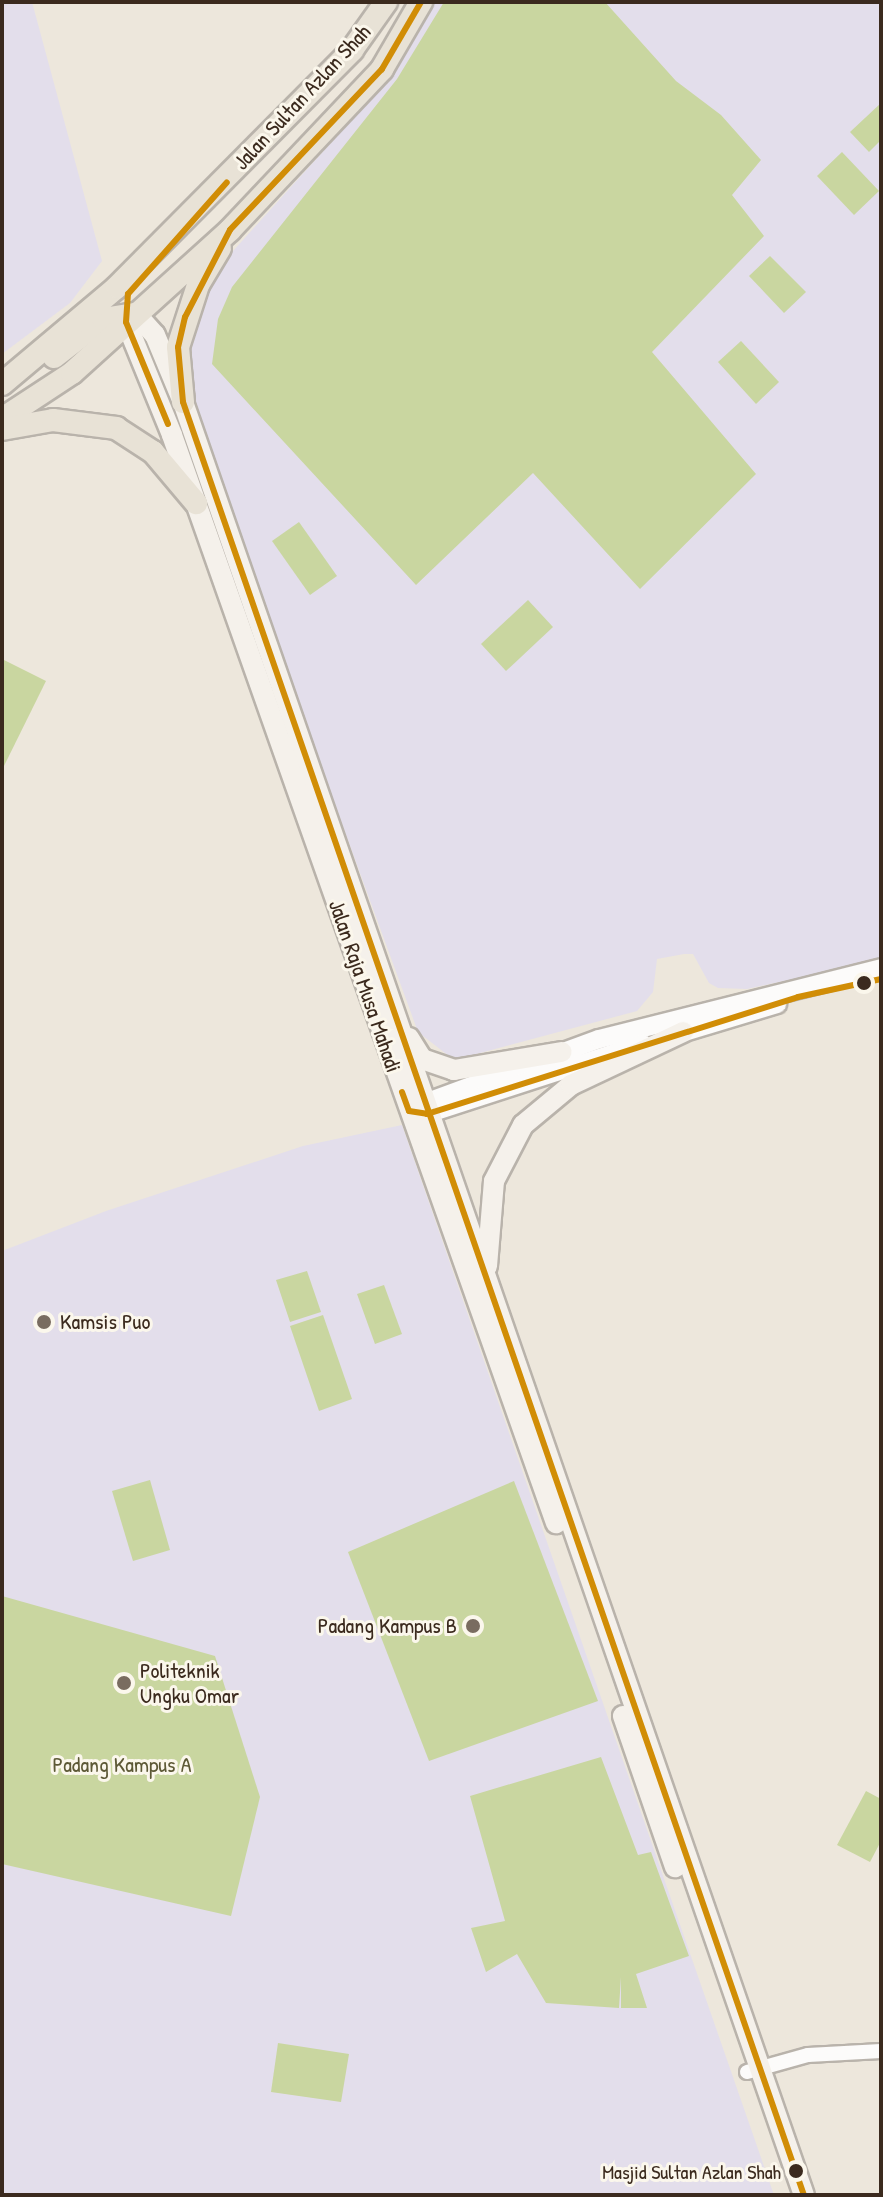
<!DOCTYPE html>
<html>
<head>
<meta charset="utf-8">
<style>
	body { margin:0 }
	#map { position:relative; width:883px; height:2197px; overflow:hidden; background:#ede7dc; font-family:"Patrick Hand",sans-serif }
	div>[style] { position:absolute }
	.built>* { inset:0; background:#e3deeb }
	.green>* { inset:0; background:#c9d6a0 }
	.roads { filter:drop-shadow(2px 0 #b9b3ab) drop-shadow(-2px 0 #b9b3ab) drop-shadow(0 2px #b9b3ab) drop-shadow(0 -2px #b9b3ab) }
	.minor>* { height:14px; margin:-7px; padding:0 7px; transform-origin:7px; border-radius:7px; background:#fcfbfa }
	.tertiary>* { height:18px; margin:-9px; padding:0 9px; transform-origin:9px; border-radius:9px; background:#fcfbfa }
	.secondary>* { height:20px; margin:-10px; padding:0 10px; transform-origin:10px; border-radius:10px; background:#f5f1eb }
	.primary>* { height:22px; margin:-11px; padding:0 11px; transform-origin:11px; border-radius:11px; background:#e8e2d6 }
	.bus-1>* { height:6px; margin:-3px; padding:0 3px; transform-origin:3px; border-radius:3px; background:#d18d06 }
	.dots>* { width:22px; height:22px; translate:-50% -50%; box-sizing:border-box; border:4px solid #fbf7ec; border-radius:50% }
	span { translate:-50% -50%; white-space:nowrap; text-align:center; line-height:1.15; -webkit-text-stroke:6px #fbf7ec; paint-order:stroke }
	.bus-label { font-size:20px; color:#3b2a1e }
	.right { translate:-100% -50%; text-align:right }
	.street-label { font-size:22px; color:#3b2a1e }
	.poi-label { font-size:22px; color:#3b2a1e }
	.left { translate:0 -50%; text-align:left }
	.park-label { font-size:22px; color:#5d5936 }
	.frame { position:absolute; inset:0; border:4px solid #3b2a1e; pointer-events:none }
</style>
</head>
<body>
<div id="map">
	<div class="built">
		<i style="clip-path:polygon(2px 2px,32px 2px,102px 261px,70px 303px,2px 354px)"></i>
		<i style="clip-path:polygon(430px 2px,881px 2px,881px 960px,747px 989px,718px 988px,709px 983px,693px 954px,684px 954px,657px 959px,653px 992px,637px 1011px,454px 1060px,418px 1032px,199px 432px,185px 367px,187px 338px,214px 272px,377px 92px)"></i>
		<i style="clip-path:polygon(402px 1125px,774px 2195px,2px 2195px,2px 1251px,106px 1211px,303px 1146px)"></i>
	</div>
	<div class="green">
		<i style="clip-path:polygon(444px 2px,605px 2px,676px 81px,721px 115px,761px 160px,732px 195px,764px 236px,652px 352px,756px 474px,640px 589px,533px 473px,416px 585px,212px 364px,218px 319px,232px 287px,397px 79px)"></i>
		<i style="clip-path:polygon(881px 103px,881px 140px,869px 152px,850px 132px)"></i>
		<i style="clip-path:polygon(842px 152px,879px 191px,854px 215px,817px 176px)"></i>
		<i style="clip-path:polygon(770px 256px,806px 292px,784px 313px,749px 276px)"></i>
		<i style="clip-path:polygon(741px 341px,779px 382px,756px 404px,718px 362px)"></i>
		<i style="clip-path:polygon(299px 522px,337px 576px,310px 595px,272px 541px)"></i>
		<i style="clip-path:polygon(528px 600px,553px 627px,506px 671px,481px 644px)"></i>
		<i style="clip-path:polygon(2px 659px,46px 681px,2px 770px)"></i>
		<i style="clip-path:polygon(307px 1271px,321px 1312px,290px 1322px,276px 1280px)"></i>
		<i style="clip-path:polygon(384px 1285px,402px 1334px,375px 1344px,357px 1294px)"></i>
		<i style="clip-path:polygon(323px 1315px,352px 1399px,319px 1411px,290px 1326px)"></i>
		<i style="clip-path:polygon(150px 1480px,170px 1550px,133px 1561px,112px 1491px)"></i>
		<i style="clip-path:polygon(514px 1481px,598px 1701px,429px 1761px,348px 1552px)"></i>
		<i style="clip-path:polygon(2px 1596px,215px 1656px,260px 1797px,231px 1916px,2px 1864px)"></i>
		<i style="clip-path:polygon(601px 1757px,638px 1855px,651px 1852px,689px 1956px,636px 1974px,647px 2008px,621px 2008px,621px 1977px,619px 2008px,546px 2003px,517px 1954px,486px 1972px,471px 1928px,505px 1921px,470px 1796px)"></i>
		<i style="clip-path:polygon(866px 1791px,881px 1799px,881px 1841px,870px 1862px,837px 1845px)"></i>
		<i style="clip-path:polygon(278px 2043px,349px 2054px,341px 2102px,271px 2092px)"></i>
	</div>
	<div class="roads">
		<div class="minor">
			<i style="left:747px;top:2072px;width:63px;rotate:-15.6deg"></i>
			<i style="left:808px;top:2055px;width:73px;rotate:-3.1deg"></i>
		</div>
		<div class="tertiary">
			<i style="left:671px;top:1036px;width:111px;rotate:-16.8deg"></i>
			<i style="left:414px;top:1107px;width:197px;rotate:-20.2deg"></i>
			<i style="left:599px;top:1039px;width:291px;rotate:-14.1deg"></i>
			<i style="left:416px;top:1112px;width:11px;rotate:10deg"></i>
			<i style="left:427px;top:1114px;width:227px;rotate:-18deg"></i>
		</div>
		<div class="secondary">
			<i style="left:136px;top:314px;width:28px;rotate:48deg"></i>
			<i style="left:155px;top:335px;width:73px;rotate:67.3deg"></i>
			<i style="left:183px;top:402px;width:1897px;rotate:70.9deg"></i>
			<i style="left:126px;top:322px;width:122px;rotate:67.8deg"></i>
			<i style="left:172px;top:435px;width:1154px;rotate:70.56deg"></i>
			<i style="left:409px;top:1038px;width:25px;rotate:58deg"></i>
			<i style="left:422px;top:1059px;width:34px;rotate:19deg"></i>
			<i style="left:454px;top:1070px;width:109px;rotate:-9.5deg"></i>
			<i style="left:487px;top:1266px;width:85px;rotate:-85.3deg"></i>
			<i style="left:494px;top:1181px;width:63px;rotate:-62.6deg"></i>
			<i style="left:523px;top:1125px;width:62px;rotate:-39.8deg"></i>
			<i style="left:571px;top:1085px;width:124px;rotate:-25.3deg"></i>
			<i style="left:623px;top:1716px;width:160px;rotate:71deg"></i>
		</div>
		<div class="primary">
			<i style="left:54px;top:357px;width:62px;rotate:-37.8deg"></i>
			<i style="left:103px;top:319px;width:33px;rotate:-9deg"></i>
			<i style="left:2px;top:384px;width:150px;rotate:-40.1deg"></i>
			<i style="left:117px;top:287px;width:334px;rotate:-45.2deg"></i>
			<i style="left:352px;top:50px;width:59px;rotate:-54.7deg"></i>
			<i style="left:183px;top:402px;width:55px;rotate:-95.2deg"></i>
			<i style="left:178px;top:347px;width:65px;rotate:-72.1deg"></i>
			<i style="left:198px;top:285px;width:43px;rotate:-59.3deg"></i>
			<i style="left:2px;top:419px;width:84px;rotate:-33.3deg"></i>
			<i style="left:72px;top:373px;width:213px;rotate:-42.1deg"></i>
			<i style="left:230px;top:230px;width:221px;rotate:-46.6deg"></i>
			<i style="left:382px;top:69px;width:78px;rotate:-59.8deg"></i>
			<i style="left:2px;top:429px;width:52px;rotate:-10deg"></i>
			<i style="left:53px;top:420px;width:64px;rotate:7.2deg"></i>
			<i style="left:116px;top:428px;width:44px;rotate:33deg"></i>
			<i style="left:153px;top:452px;width:67px;rotate:49.9deg"></i>
		</div>
	</div>
	<div class="bus-1">
		<i style="left:421px;top:2px;width:78px;rotate:120.2deg"></i>
		<i style="left:382px;top:69px;width:221px;rotate:133.4deg"></i>
		<i style="left:230px;top:230px;width:98px;rotate:117.3deg"></i>
		<i style="left:185px;top:317px;width:31px;rotate:103deg"></i>
		<i style="left:178px;top:347px;width:55px;rotate:84.8deg"></i>
		<i style="left:183px;top:402px;width:1897px;rotate:70.9deg"></i>
		<i style="left:168px;top:424px;width:110px;rotate:-112.4deg"></i>
		<i style="left:126px;top:322px;width:28px;rotate:-86deg"></i>
		<i style="left:128px;top:294px;width:149px;rotate:-48.5deg"></i>
		<i style="left:402px;top:1092px;width:20px;rotate:70deg"></i>
		<i style="left:409px;top:1111px;width:18px;rotate:9deg"></i>
		<i style="left:427px;top:1114px;width:389px;rotate:-17.5deg"></i>
		<i style="left:798px;top:997px;width:85px;rotate:-12.2deg"></i>
	</div>
	<div class="dots">
		<i style="left:864px;top:983px;background:#3b2a1e"></i>
		<i style="left:44px;top:1322px;background:#796c60"></i>
		<i style="left:473px;top:1626px;background:#796c60"></i>
		<i style="left:124px;top:1683px;background:#796c60"></i>
		<i style="left:796px;top:2171px;background:#3b2a1e"></i>
	</div>
	<div class="bus-label">
		<span class="right" style="left:781px;top:2171px">Masjid Sultan Azlan Shah</span>
	</div>
	<div class="street-label">
		<span style="left:302px;top:97px;rotate:-47deg">Jalan Sultan Azlan Shah</span>
		<span style="left:365px;top:986px;rotate:71deg">Jalan Raja Musa Mahadi</span>
	</div>
	<div class="poi-label">
		<span class="left" style="left:60px;top:1322px">Kamsis Puo</span>
		<span class="right" style="left:457px;top:1626px">Padang Kampus B</span>
		<span class="left" style="left:140px;top:1683px">Politeknik<br>Ungku Omar</span>
	</div>
	<div class="park-label">
		<span style="left:122px;top:1765px">Padang Kampus A</span>
	</div>
	<div class="frame"></div>
</div>
</body>
</html>
